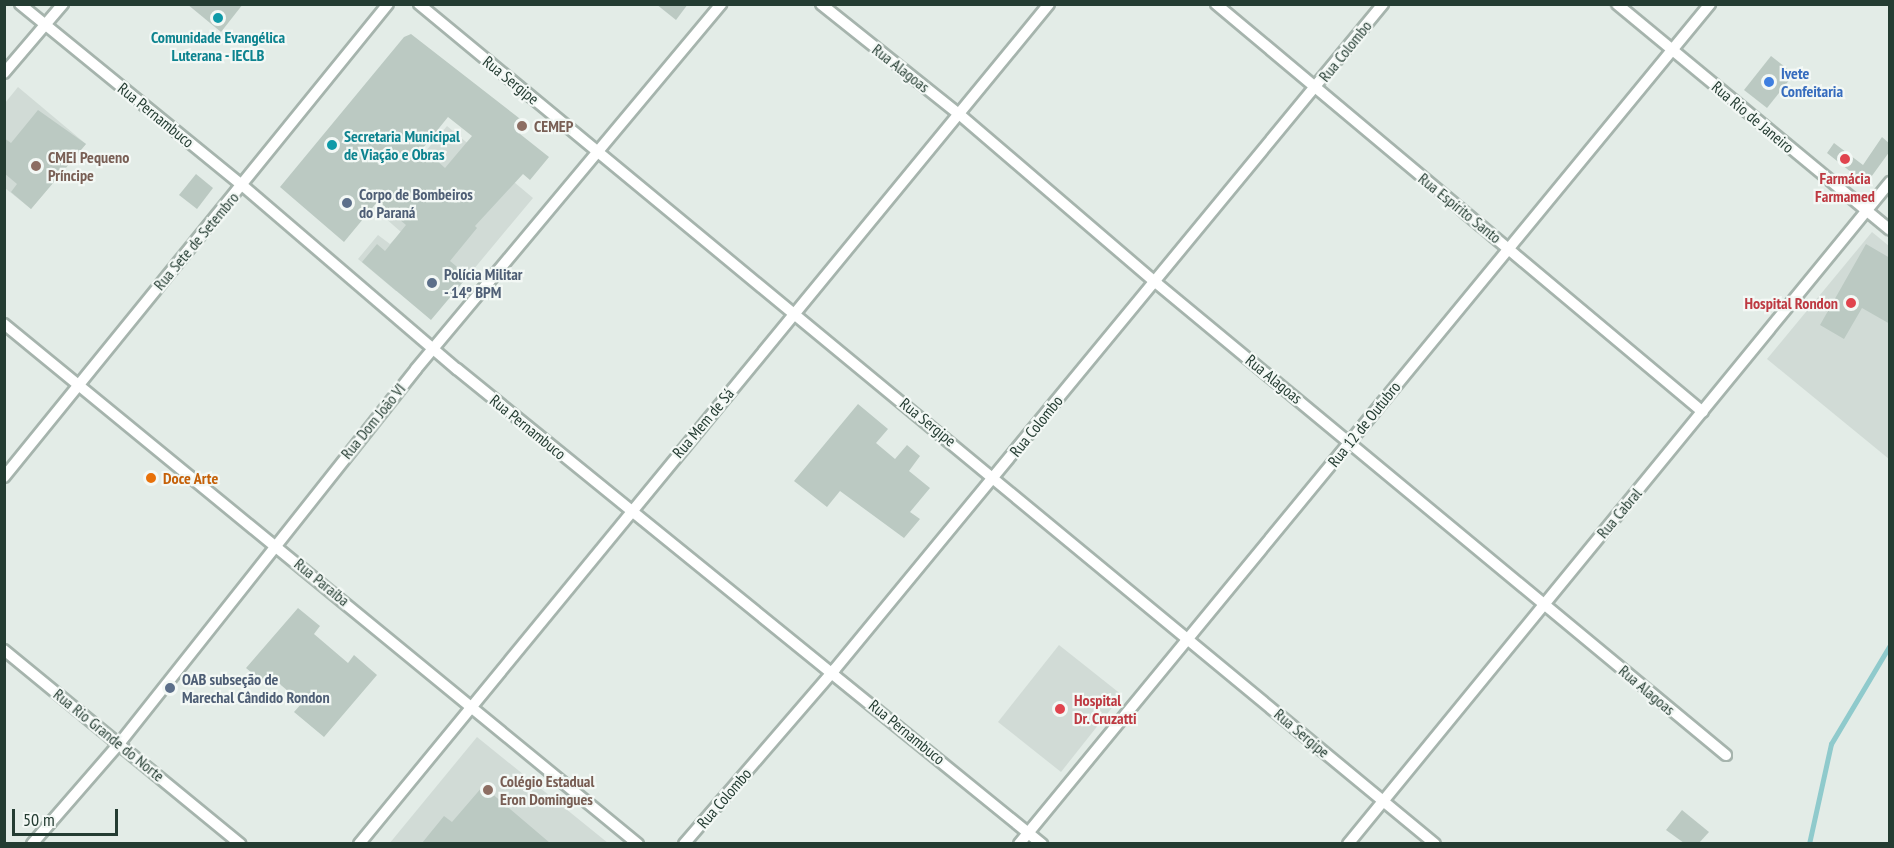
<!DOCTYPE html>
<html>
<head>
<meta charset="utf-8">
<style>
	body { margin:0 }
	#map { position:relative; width:1894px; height:848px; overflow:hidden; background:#e3ece7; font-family:"PT Sans Narrow",sans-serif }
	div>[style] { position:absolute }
	.built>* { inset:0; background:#d1dbd6 }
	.stream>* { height:4.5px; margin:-2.25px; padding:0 2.25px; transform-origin:2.25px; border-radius:2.25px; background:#8fcacc }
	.building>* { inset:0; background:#bbc9c2 }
	.roads { filter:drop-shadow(2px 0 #a6b4ad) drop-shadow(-2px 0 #a6b4ad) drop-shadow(0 2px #a6b4ad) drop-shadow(0 -2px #a6b4ad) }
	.minor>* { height:10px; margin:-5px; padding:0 5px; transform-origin:5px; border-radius:5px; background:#fff }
	.dots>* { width:16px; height:16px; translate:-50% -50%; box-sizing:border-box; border:3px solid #f3f8f5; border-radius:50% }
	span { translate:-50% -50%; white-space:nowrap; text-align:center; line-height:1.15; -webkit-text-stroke:4.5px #f3f8f5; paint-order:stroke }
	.culture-label { font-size:16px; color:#0d838f; font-weight:700 }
	.left { translate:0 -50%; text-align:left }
	.street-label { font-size:16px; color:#243c32 }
	.shop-label { font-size:16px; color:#366cbe; font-weight:700 }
	.education-label { font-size:16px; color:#785e54; font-weight:700 }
	.health-label { font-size:16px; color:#be3a42; font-weight:700 }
	.right { translate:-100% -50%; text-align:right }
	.service-label { font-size:16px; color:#4e5e75; font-weight:700 }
	.food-label { font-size:16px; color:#c56008; font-weight:700 }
	.frame { position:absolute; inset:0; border:6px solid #243c32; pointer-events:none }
	.scale { position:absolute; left:12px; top:809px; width:106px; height:27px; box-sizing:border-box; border:3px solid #243c32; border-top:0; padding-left:8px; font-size:18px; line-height:21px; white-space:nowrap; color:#243c32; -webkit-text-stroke:4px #f3f8f5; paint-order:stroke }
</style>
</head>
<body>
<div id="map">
	<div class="built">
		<i style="clip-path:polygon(18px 87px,86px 144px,31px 209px,5px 188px,5px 103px)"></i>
		<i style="clip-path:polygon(447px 126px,533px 198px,468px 276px,396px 291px,358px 259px,378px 235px,390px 244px,401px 232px,376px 210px)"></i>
		<i style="clip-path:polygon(1872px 232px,1889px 246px,1889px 459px,1767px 359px)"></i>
		<i style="clip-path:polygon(1059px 645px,1122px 695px,1061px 772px,998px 722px)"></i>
		<i style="clip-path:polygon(477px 737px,608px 843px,389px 844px)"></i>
	</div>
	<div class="stream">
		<i style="left:1809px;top:844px;width:102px;rotate:-77.6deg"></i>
		<i style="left:1831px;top:744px;width:115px;rotate:-59.2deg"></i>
	</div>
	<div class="building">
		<i style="clip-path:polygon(187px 4px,243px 4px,221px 32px)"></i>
		<i style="clip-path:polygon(656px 4px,688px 4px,676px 20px)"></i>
		<i style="clip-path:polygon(evenodd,411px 34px,528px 125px,520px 134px,549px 157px,530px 180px,523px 174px,475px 226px,477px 228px,450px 261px,468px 276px,431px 320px,362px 262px,377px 244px,385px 251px,406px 225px,378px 201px,344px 242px,280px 187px,404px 37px,411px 34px,448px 117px,472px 136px,445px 168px,423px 148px,448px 117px)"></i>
		<i style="clip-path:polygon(1771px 56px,1794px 74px,1767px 108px,1744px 90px)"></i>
		<i style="clip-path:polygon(38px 110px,86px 144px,31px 209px,11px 192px,17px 184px,4px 173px,4px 138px,11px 143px)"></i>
		<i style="clip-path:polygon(1882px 137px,1890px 144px,1890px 151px,1866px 184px,1827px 153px,1834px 143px,1863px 165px)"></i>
		<i style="clip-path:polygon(196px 174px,213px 188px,197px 209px,179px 195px)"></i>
		<i style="clip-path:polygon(1866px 244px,1890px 258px,1890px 324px,1862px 308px,1844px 339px,1820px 325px)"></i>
		<i style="clip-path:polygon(858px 404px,888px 429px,876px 443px,895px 459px,907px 445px,920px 456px,909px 471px,930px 488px,910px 512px,920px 519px,904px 538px,840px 491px,827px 507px,794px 481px)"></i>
		<i style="clip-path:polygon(298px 608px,320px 626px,314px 634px,348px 663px,354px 655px,377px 675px,324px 737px,294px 712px,302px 703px,275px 680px,269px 687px,246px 668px)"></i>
		<i style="clip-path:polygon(483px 786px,550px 843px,422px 843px,444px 816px,452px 822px)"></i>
		<i style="clip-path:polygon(1682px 810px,1709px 832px,1699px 843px,1684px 843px,1666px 830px)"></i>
	</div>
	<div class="roads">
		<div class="minor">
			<i style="left:20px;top:4px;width:286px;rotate:39.2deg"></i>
			<i style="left:242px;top:185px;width:283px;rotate:40.6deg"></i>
			<i style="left:457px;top:369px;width:754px;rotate:39.08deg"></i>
			<i style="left:419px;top:4px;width:1318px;rotate:39.58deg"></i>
			<i style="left:821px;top:4px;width:176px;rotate:38.6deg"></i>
			<i style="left:959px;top:114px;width:257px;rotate:40.6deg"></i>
			<i style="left:1154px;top:281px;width:743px;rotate:39.65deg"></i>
			<i style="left:1216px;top:4px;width:635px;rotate:39.96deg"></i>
			<i style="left:1617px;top:4px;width:354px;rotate:39.6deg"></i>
			<i style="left:4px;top:73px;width:91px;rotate:-49.5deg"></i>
			<i style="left:4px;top:324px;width:820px;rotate:39.36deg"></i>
			<i style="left:4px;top:477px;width:609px;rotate:-50.93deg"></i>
			<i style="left:4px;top:650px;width:306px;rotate:39.4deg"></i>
			<i style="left:32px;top:844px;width:133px;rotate:-49deg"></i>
			<i style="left:119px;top:744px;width:478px;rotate:-51.6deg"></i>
			<i style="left:416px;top:369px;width:476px;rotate:-50.1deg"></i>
			<i style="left:359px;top:844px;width:1087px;rotate:-50.6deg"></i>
			<i style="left:684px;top:844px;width:231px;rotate:-49.2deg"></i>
			<i style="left:835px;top:669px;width:862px;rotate:-50.51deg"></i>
			<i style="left:1019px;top:844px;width:1088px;rotate:-50.56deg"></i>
			<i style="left:1348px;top:844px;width:856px;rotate:-50.69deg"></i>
		</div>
	</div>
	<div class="dots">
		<i style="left:218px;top:18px;background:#0f9aa8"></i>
		<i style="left:1769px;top:82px;background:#3f7fe0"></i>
		<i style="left:522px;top:126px;background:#8d6e63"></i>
		<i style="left:332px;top:145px;background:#0f9aa8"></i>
		<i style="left:1845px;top:159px;background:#e0444e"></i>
		<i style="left:36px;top:166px;background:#8d6e63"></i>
		<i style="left:347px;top:203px;background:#5c6f8a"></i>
		<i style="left:432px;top:283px;background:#5c6f8a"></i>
		<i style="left:1851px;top:303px;background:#e0444e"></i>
		<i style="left:151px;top:478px;background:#e8710a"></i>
		<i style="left:170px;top:688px;background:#5c6f8a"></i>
		<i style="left:1060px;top:709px;background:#e0444e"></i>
		<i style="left:488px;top:790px;background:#8d6e63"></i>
	</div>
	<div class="culture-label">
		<span style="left:218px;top:46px">Comunidade Evangélica<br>Luterana - IECLB</span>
		<span class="left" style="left:344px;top:145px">Secretaria Municipal<br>de Viação e Obras</span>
	</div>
	<div class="street-label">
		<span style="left:1345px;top:51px;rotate:-51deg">Rua Colombo</span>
		<span style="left:901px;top:68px;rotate:38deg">Rua Alagoas</span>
		<span style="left:511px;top:80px;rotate:39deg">Rua Sergipe</span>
		<span style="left:156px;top:115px;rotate:39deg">Rua Pernambuco</span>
		<span style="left:1753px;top:117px;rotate:40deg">Rua Rio de Janeiro</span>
		<span style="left:1460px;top:208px;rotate:39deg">Rua Espírito Santo</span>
		<span style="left:196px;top:241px;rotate:-50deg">Rua Sete de Setembro</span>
		<span style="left:1274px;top:379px;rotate:39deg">Rua Alagoas</span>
		<span style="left:373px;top:421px;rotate:-51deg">Rua Dom João VI</span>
		<span style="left:928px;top:422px;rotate:39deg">Rua Sergipe</span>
		<span style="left:703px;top:423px;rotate:-50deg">Rua Mem de Sá</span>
		<span style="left:1364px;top:424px;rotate:-51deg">Rua 12 de Outubro</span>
		<span style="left:1036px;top:426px;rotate:-51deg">Rua Colombo</span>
		<span style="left:528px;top:427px;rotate:39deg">Rua Pernambuco</span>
		<span style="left:1619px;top:513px;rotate:-50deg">Rua Cabral</span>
		<span style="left:322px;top:582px;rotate:39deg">Rua Paraíba</span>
		<span style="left:1647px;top:690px;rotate:40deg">Rua Alagoas</span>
		<span style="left:907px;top:732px;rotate:39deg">Rua Pernambuco</span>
		<span style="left:1302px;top:733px;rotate:40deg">Rua Sergipe</span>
		<span style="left:109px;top:735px;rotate:39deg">Rua Rio Grande do Norte</span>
		<span style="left:724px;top:798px;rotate:-49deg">Rua Colombo</span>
	</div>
	<div class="shop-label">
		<span class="left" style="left:1781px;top:82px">Ivete<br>Confeitaria</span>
	</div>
	<div class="education-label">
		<span class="left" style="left:534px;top:126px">CEMEP</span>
		<span class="left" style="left:48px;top:166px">CMEI Pequeno<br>Príncipe</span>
		<span class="left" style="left:500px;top:790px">Colégio Estadual<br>Eron Domingues</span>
	</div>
	<div class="health-label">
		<span style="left:1845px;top:187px">Farmácia<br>Farmamed</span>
		<span class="right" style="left:1838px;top:303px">Hospital Rondon</span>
		<span class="left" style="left:1074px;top:709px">Hospital<br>Dr. Cruzatti</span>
	</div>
	<div class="service-label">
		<span class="left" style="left:359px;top:203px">Corpo de Bombeiros<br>do Paraná</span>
		<span class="left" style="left:444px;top:283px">Polícia Militar<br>- 14º BPM</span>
		<span class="left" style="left:182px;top:688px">OAB subseção de<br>Marechal Cândido Rondon</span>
	</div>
	<div class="food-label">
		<span class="left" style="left:163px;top:478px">Doce Arte</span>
	</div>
	<div class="frame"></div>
	<div class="scale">50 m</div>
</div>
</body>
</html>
